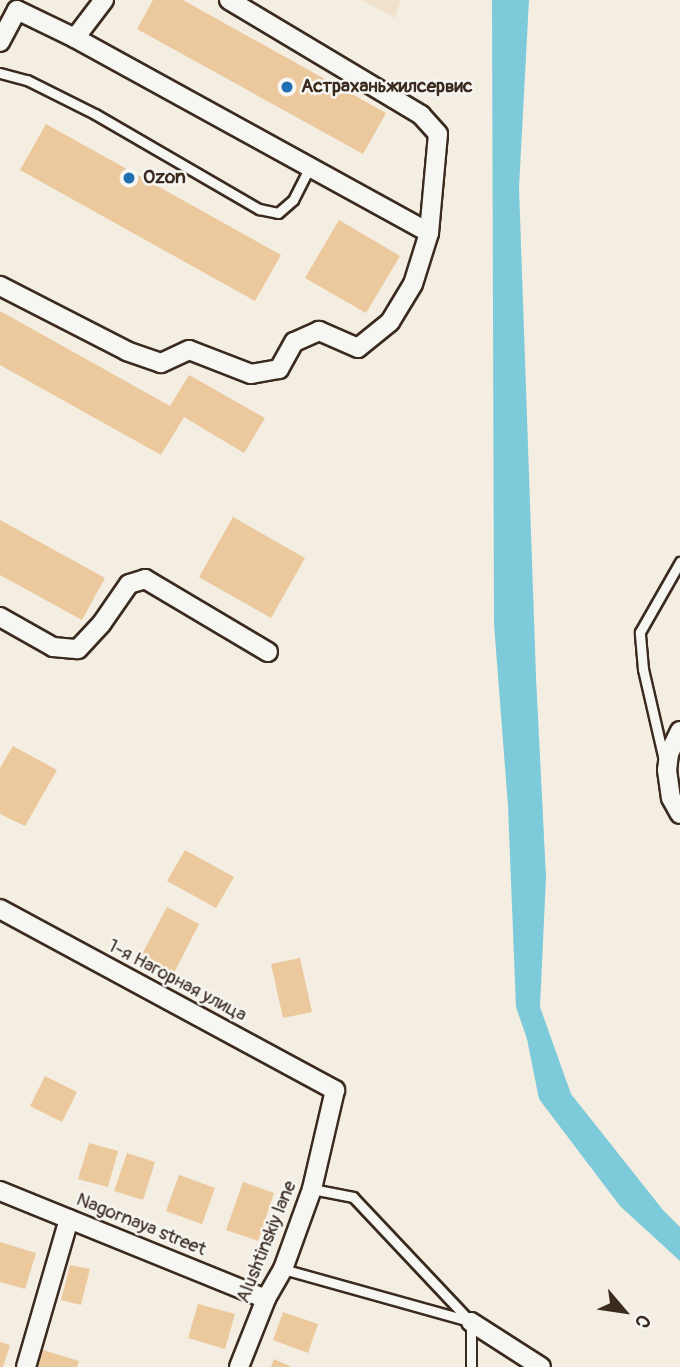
<!DOCTYPE html>
<html>
<head>
<meta charset="utf-8">
<style>
	body { margin:0 }
	#map { position:relative; width:680px; height:1367px; overflow:hidden; background:#f4ede1; font-family:Pangolin,sans-serif }
	div>[style] { position:absolute }
	.built>* { inset:0; background:#f1e2cd }
	.water>* { inset:0; background:#7dcadb }
	.building>* { inset:0; background:#ebc99d }
	.roads { filter:drop-shadow(2px 0 #3b2a1e) drop-shadow(-2px 0 #3b2a1e) drop-shadow(0 2px #3b2a1e) drop-shadow(0 -2px #3b2a1e) }
	.lane>* { height:9px; margin:-4.5px; padding:0 4.5px; transform-origin:4.5px; border-radius:4.5px; background:#f6f6f2 }
	.street>* { height:18px; margin:-9px; padding:0 9px; transform-origin:9px; border-radius:9px; background:#f6f6f2 }
	.dots>* { width:19px; height:19px; translate:-50% -50%; box-sizing:border-box; border:4px solid #f6f6f2; border-radius:50% }
	span { translate:-50% -50%; white-space:nowrap; text-align:center; line-height:1.15; -webkit-text-stroke:5px #f6f6f2; paint-order:stroke }
	.poi-label { font-size:19px; color:#3b2a1e; font-weight:700 }
	.left { translate:0 -50%; text-align:left }
	.street-label { font-size:19px; color:#3b2a1e }
	.north { position:absolute; left:589px; top:1276px; width:70px; height:70px; -webkit-text-stroke:5px #f6f6f2; paint-order:stroke; rotate:119deg; font-size:19px; font-weight:700; line-height:28px; text-align:center; color:#3b2a1e }
	.north::after { content:''; display:block; margin:auto; width:24px; height:32px; background:#3b2a1e; clip-path:polygon(50% 0,100% 100%,50% 72%,0 100%) }
</style>
</head>
<body>
<div id="map">
	<div class="built">
		<i style="clip-path:polygon(361px 0,401px 0,395px 18px)"></i>
	</div>
	<div class="water">
		<i style="clip-path:polygon(492px 0,529px 0,519px 187px,536px 677px,546px 877px,540px 1007px,571px 1094px,663px 1210px,680px 1227px,680px 1261px,620px 1206px,539px 1099px,527px 1039px,516px 1007px,508px 806px,494px 624px)"></i>
	</div>
	<div class="building">
		<i style="clip-path:polygon(153px 0,183px 0,386px 113px,363px 154px,137px 29px)"></i>
		<i style="clip-path:polygon(46px 124px,281px 255px,255px 301px,20px 170px)"></i>
		<i style="clip-path:polygon(339px 220px,400px 256px,366px 313px,305px 278px)"></i>
		<i style="clip-path:polygon(0 311px,170px 406px,189px 375px,265px 418px,244px 453px,184px 417px,161px 455px,0 365px)"></i>
		<i style="clip-path:polygon(233px 517px,305px 558px,271px 618px,199px 577px)"></i>
		<i style="clip-path:polygon(0 520px,105px 578px,82px 620px,0 575px)"></i>
		<i style="clip-path:polygon(13px 746px,57px 770px,25px 826px,0 814px,0 768px)"></i>
		<i style="clip-path:polygon(185px 850px,234px 877px,216px 908px,167px 881px)"></i>
		<i style="clip-path:polygon(167px 907px,199px 924px,173px 975px,140px 958px)"></i>
		<i style="clip-path:polygon(300px 958px,312px 1012px,283px 1018px,271px 964px)"></i>
		<i style="clip-path:polygon(45px 1076px,77px 1092px,62px 1122px,30px 1106px)"></i>
		<i style="clip-path:polygon(89px 1143px,118px 1151px,108px 1187px,78px 1179px)"></i>
		<i style="clip-path:polygon(127px 1153px,155px 1162px,143px 1200px,114px 1191px)"></i>
		<i style="clip-path:polygon(179px 1175px,215px 1188px,202px 1224px,166px 1211px)"></i>
		<i style="clip-path:polygon(243px 1182px,274px 1193px,258px 1241px,226px 1230px)"></i>
		<i style="clip-path:polygon(0 1242px,36px 1253px,25px 1289px,0 1282px)"></i>
		<i style="clip-path:polygon(70px 1265px,90px 1269px,81px 1305px,61px 1300px)"></i>
		<i style="clip-path:polygon(198px 1304px,235px 1314px,225px 1349px,188px 1338px)"></i>
		<i style="clip-path:polygon(283px 1312px,318px 1324px,308px 1353px,273px 1340px)"></i>
		<i style="clip-path:polygon(0 1342px,10px 1345px,3px 1367px,0 1367px)"></i>
		<i style="clip-path:polygon(43px 1350px,79px 1361px,77px 1367px,37px 1367px)"></i>
		<i style="clip-path:polygon(274px 1359px,292px 1367px,271px 1367px)"></i>
	</div>
	<div class="roads">
		<div class="lane">
			<i style="left:0;top:73px;width:28px;rotate:15deg"></i>
			<i style="left:27px;top:80px;width:76px;rotate:26.6deg"></i>
			<i style="left:95px;top:114px;width:190px;rotate:30.1deg"></i>
			<i style="left:259px;top:209px;width:19px;rotate:12deg"></i>
			<i style="left:278px;top:213px;width:20px;rotate:-41deg"></i>
			<i style="left:293px;top:200px;width:35px;rotate:-63deg"></i>
			<i style="left:664px;top:760px;width:93px;rotate:-103deg"></i>
			<i style="left:643px;top:669px;width:37px;rotate:-95deg"></i>
			<i style="left:640px;top:632px;width:81px;rotate:-60.3deg"></i>
			<i style="left:312px;top:1189px;width:42px;rotate:11deg"></i>
			<i style="left:353px;top:1197px;width:172px;rotate:46.7deg"></i>
			<i style="left:471px;top:1322px;width:45px;rotate:90deg"></i>
			<i style="left:283px;top:1269px;width:193px;rotate:15.6deg"></i>
		</div>
		<div class="street">
			<i style="left:229px;top:0;width:224px;rotate:30.9deg"></i>
			<i style="left:421px;top:115px;width:25px;rotate:48deg"></i>
			<i style="left:438px;top:134px;width:99px;rotate:95.2deg"></i>
			<i style="left:75px;top:38px;width:48px;rotate:-52.7deg"></i>
			<i style="left:0;top:42px;width:36px;rotate:-62deg"></i>
			<i style="left:17px;top:10px;width:64px;rotate:25.8deg"></i>
			<i style="left:75px;top:38px;width:404px;rotate:28.8deg"></i>
			<i style="left:429px;top:233px;width:53px;rotate:107.4deg"></i>
			<i style="left:413px;top:284px;width:44px;rotate:121.2deg"></i>
			<i style="left:390px;top:322px;width:41px;rotate:140.9deg"></i>
			<i style="left:358px;top:348px;width:43px;rotate:-156.4deg"></i>
			<i style="left:319px;top:331px;width:27px;rotate:156deg"></i>
			<i style="left:294px;top:342px;width:31px;rotate:119deg"></i>
			<i style="left:279px;top:369px;width:28px;rotate:170deg"></i>
			<i style="left:251px;top:374px;width:66px;rotate:-158.8deg"></i>
			<i style="left:189px;top:350px;width:31px;rotate:155deg"></i>
			<i style="left:161px;top:363px;width:36px;rotate:-161deg"></i>
			<i style="left:127px;top:351px;width:143px;rotate:-152.9deg"></i>
			<i style="left:0;top:617px;width:61px;rotate:29.5deg"></i>
			<i style="left:53px;top:647px;width:25px;rotate:5deg"></i>
			<i style="left:78px;top:649px;width:35px;rotate:-47deg"></i>
			<i style="left:102px;top:623px;width:47px;rotate:-55.3deg"></i>
			<i style="left:129px;top:584px;width:17px;rotate:-17deg"></i>
			<i style="left:145px;top:579px;width:143px;rotate:30.7deg"></i>
			<i style="left:680px;top:731px;width:25px;rotate:116deg"></i>
			<i style="left:669px;top:754px;width:16px;rotate:97deg"></i>
			<i style="left:667px;top:770px;width:28px;rotate:82deg"></i>
			<i style="left:671px;top:798px;width:18px;rotate:61deg"></i>
			<i style="left:0;top:909px;width:381px;rotate:28.4deg"></i>
			<i style="left:335px;top:1090px;width:102px;rotate:103.1deg"></i>
			<i style="left:312px;top:1189px;width:85px;rotate:109.9deg"></i>
			<i style="left:283px;top:1269px;width:34px;rotate:120deg"></i>
			<i style="left:266px;top:1299px;width:73px;rotate:111.7deg"></i>
			<i style="left:0;top:1191px;width:287px;rotate:22.1deg"></i>
			<i style="left:471px;top:1322px;width:83px;rotate:32.7deg"></i>
			<i style="left:26px;top:1367px;width:154px;rotate:-73.8deg"></i>
		</div>
	</div>
	<div class="dots">
		<i style="left:287px;top:87px;background:#1f6fb2"></i>
		<i style="left:129px;top:178px;background:#1f6fb2"></i>
	</div>
	<div class="poi-label">
		<span class="left" style="left:301px;top:87px">Астраханьжилсервис</span>
		<span class="left" style="left:143px;top:178px">Ozon</span>
	</div>
	<div class="street-label">
		<span style="left:177px;top:981px;rotate:28deg">1-я Нагорная улица</span>
		<span style="left:141px;top:1225px;rotate:22deg">Nagornaya street</span>
		<span style="left:267px;top:1242px;rotate:-68deg">Alushtinskiy lane</span>
	</div>
	<div class="north">С</div>
</div>
</body>
</html>
